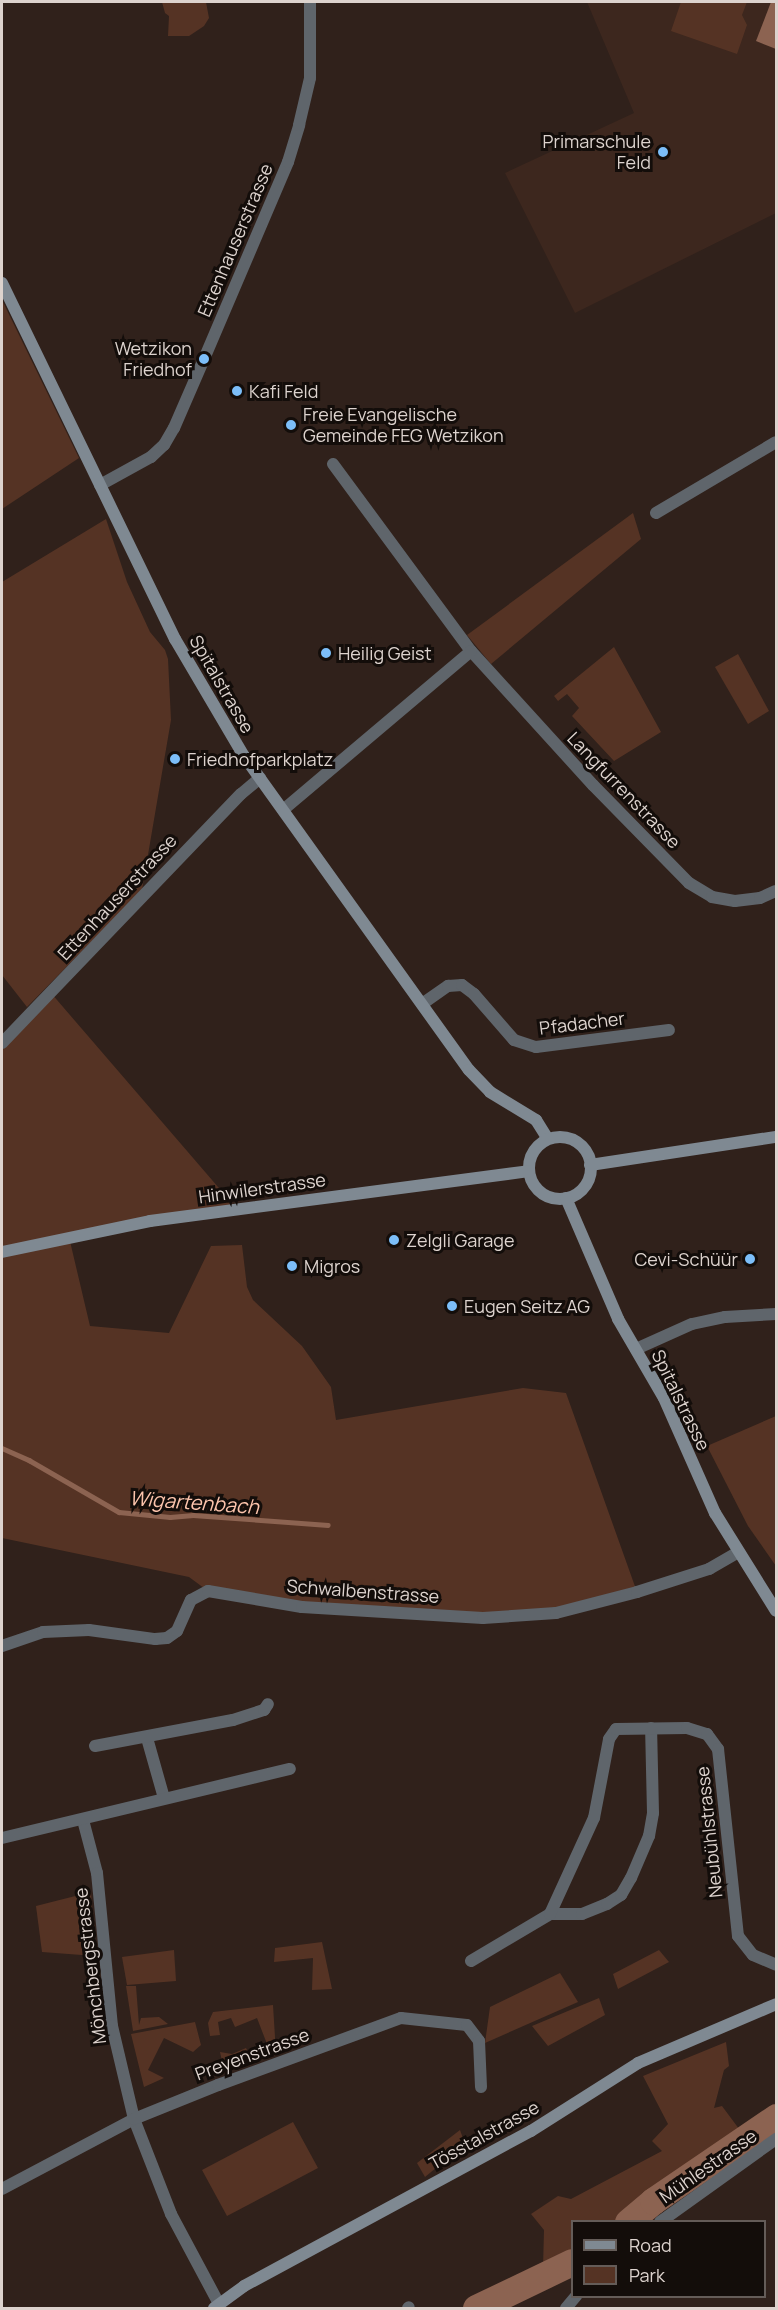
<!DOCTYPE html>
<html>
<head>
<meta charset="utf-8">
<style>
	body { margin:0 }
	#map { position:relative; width:778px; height:2310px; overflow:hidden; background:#30211b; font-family:Manrope,sans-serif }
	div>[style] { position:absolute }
	.built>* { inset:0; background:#3d271e }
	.green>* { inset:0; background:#553324 }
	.water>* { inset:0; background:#8c6351 }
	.stream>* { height:4.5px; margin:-2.25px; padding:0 2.25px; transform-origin:2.25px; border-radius:2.25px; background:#8c6351 }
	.river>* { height:27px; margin:-13.5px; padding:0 13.5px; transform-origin:13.5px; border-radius:13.5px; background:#8c6351 }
	.street>* { height:12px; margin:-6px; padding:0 6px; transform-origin:6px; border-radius:6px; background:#5f656b }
	.secondary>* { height:12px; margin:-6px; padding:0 6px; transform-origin:6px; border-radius:6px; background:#7f8992 }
	.secondary>.ring { margin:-6px; padding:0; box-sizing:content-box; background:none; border:12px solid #7f8992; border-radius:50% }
	.dots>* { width:16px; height:16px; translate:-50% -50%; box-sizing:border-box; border:3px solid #130d0a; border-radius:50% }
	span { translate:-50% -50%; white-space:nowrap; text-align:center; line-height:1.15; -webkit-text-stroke:6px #130d0a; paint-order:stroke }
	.poi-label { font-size:18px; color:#ddd3ce }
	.right { translate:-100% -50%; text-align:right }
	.left { translate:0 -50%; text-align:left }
	.street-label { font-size:18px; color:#ddd3ce }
	.water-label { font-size:20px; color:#fcc4ac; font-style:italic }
	.frame { position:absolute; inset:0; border:3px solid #ddd3ce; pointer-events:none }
	.legend { position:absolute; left:571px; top:2220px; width:195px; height:78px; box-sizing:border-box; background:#130d0a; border:2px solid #645c58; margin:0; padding:8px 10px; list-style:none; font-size:18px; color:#ddd3ce }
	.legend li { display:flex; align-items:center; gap:12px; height:30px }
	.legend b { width:30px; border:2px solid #645c58 }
</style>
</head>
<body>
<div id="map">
	<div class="built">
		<i style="clip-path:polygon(587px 2px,776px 2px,776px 213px,575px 313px,505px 173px,634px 113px)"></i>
	</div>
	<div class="green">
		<i style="clip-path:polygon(162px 2px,206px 2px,209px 18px,204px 26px,189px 36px,168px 36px,169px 16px,165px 13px)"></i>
		<i style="clip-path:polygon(681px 2px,747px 2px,742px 15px,747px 25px,737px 54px,671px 31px)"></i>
		<i style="clip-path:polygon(2px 300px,79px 458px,2px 509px)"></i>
		<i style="clip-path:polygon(633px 513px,641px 539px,491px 664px,467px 635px)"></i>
		<i style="clip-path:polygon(106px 519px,127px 582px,150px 632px,165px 650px,168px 659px,171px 720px,142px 890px,27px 1007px,2px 975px,2px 582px)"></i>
		<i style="clip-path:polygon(614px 647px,661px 732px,614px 761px,572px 716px,579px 708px,567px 694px,558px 701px,554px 696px)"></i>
		<i style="clip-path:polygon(738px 654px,769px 711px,748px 724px,715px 667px)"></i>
		<i style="clip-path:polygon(51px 993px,237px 1209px,69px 1237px,90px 1326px,169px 1333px,211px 1246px,242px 1245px,247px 1287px,253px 1300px,302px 1346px,331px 1387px,336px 1420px,523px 1388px,566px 1393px,637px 1592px,556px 1613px,483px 1618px,302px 1607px,208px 1591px,189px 1577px,2px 1538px,2px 1043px)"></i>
		<i style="clip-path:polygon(776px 1416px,776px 1566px,748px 1526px,707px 1446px)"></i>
		<i style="clip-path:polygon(91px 1892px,95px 1956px,42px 1952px,36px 1906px)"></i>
		<i style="clip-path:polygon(322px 1942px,332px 1989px,312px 1990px,313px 1958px,274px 1962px,275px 1948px)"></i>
		<i style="clip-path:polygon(174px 1950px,176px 1981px,127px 1985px,122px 1957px)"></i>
		<i style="clip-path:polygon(659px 1950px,669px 1962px,618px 1989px,613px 1974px)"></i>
		<i style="clip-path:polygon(560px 1973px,578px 2002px,485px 2043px,490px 2007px)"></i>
		<i style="clip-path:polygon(126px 1986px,136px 1986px,139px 2025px,141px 2018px,159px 2017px,168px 2024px,133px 2031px)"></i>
		<i style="clip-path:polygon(599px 1998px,605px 2015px,548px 2046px,532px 2026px)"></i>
		<i style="clip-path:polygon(273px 2005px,276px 2053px,233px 2068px,227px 2061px,222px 2061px,220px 2052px,232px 2054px,246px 2048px,248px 2052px,267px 2044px,257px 2018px,235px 2027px,231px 2018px,218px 2022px,220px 2035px,210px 2036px,208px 2023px,213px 2012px)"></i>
		<i style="clip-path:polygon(195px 2022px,201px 2045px,193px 2052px,164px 2038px,148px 2070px,164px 2078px,144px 2087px,131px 2034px)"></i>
		<i style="clip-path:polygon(726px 2042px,729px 2066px,724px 2070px,714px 2108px,722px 2106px,751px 2145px,646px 2221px,572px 2222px,572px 2262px,570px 2259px,543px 2268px,544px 2230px,531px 2214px,558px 2196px,571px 2199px,662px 2151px,652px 2141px,668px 2124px,643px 2076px)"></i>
		<i style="clip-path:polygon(293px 2122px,318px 2168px,227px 2216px,202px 2170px)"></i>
		<i style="clip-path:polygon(460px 2130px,465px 2144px,425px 2177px,417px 2163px)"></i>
	</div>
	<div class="water">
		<i style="clip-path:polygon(771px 2px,776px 2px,776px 49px,756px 41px)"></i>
	</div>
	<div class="stream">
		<i style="left:2px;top:1448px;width:30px;rotate:24deg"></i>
		<i style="left:29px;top:1460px;width:104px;rotate:30deg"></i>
		<i style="left:119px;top:1512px;width:51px;rotate:5.6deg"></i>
		<i style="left:170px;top:1517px;width:23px;rotate:-5deg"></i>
		<i style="left:193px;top:1515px;width:135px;rotate:4.2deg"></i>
	</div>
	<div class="river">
		<i style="left:628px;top:2222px;width:33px;rotate:-40deg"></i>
		<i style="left:653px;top:2201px;width:149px;rotate:-34.3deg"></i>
		<i style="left:476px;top:2308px;width:106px;rotate:-25.6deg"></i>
	</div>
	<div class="street">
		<i style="left:333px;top:464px;width:232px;rotate:53.6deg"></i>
		<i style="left:471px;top:651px;width:181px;rotate:47.7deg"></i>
		<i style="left:593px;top:785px;width:137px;rotate:45.6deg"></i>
		<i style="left:689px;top:883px;width:27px;rotate:31deg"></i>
		<i style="left:712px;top:897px;width:23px;rotate:10deg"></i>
		<i style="left:735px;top:901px;width:25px;rotate:-7deg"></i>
		<i style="left:760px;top:898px;width:17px;rotate:-24deg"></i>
		<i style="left:100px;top:485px;width:58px;rotate:-28.8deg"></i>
		<i style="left:151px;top:457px;width:18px;rotate:-43deg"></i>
		<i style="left:164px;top:445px;width:20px;rotate:-60deg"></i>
		<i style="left:174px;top:428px;width:75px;rotate:-66.5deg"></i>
		<i style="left:204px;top:359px;width:214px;rotate:-66.9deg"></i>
		<i style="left:288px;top:162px;width:39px;rotate:-73deg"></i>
		<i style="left:299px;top:125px;width:48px;rotate:-76.8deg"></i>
		<i style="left:310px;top:78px;width:76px;rotate:-90deg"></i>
		<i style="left:656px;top:513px;width:139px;rotate:-30.6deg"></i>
		<i style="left:283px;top:810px;width:246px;rotate:-40.2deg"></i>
		<i style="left:422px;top:1004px;width:32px;rotate:-35deg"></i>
		<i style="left:448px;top:986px;width:14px;rotate:-4deg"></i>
		<i style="left:462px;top:985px;width:15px;rotate:37deg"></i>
		<i style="left:474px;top:994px;width:61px;rotate:49deg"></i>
		<i style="left:514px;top:1040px;width:23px;rotate:18deg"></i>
		<i style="left:536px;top:1047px;width:134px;rotate:-7.3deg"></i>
		<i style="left:2px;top:1043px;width:345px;rotate:-46.2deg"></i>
		<i style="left:241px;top:794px;width:25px;rotate:-40deg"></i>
		<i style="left:636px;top:1349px;width:61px;rotate:-24.1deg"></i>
		<i style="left:692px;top:1324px;width:34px;rotate:-12deg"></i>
		<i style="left:725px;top:1317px;width:51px;rotate:-3.4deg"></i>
		<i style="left:2px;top:1646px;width:43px;rotate:-18.9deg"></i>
		<i style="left:43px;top:1632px;width:46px;rotate:-2.5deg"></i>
		<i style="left:89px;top:1630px;width:67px;rotate:7.8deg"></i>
		<i style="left:155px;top:1639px;width:12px;rotate:-5deg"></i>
		<i style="left:167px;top:1638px;width:12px;rotate:-35deg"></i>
		<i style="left:177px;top:1631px;width:34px;rotate:-66deg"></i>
		<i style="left:191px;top:1600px;width:19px;rotate:-28deg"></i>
		<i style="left:208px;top:1591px;width:95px;rotate:9.7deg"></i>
		<i style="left:302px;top:1607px;width:181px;rotate:3.5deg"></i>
		<i style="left:483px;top:1618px;width:73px;rotate:-3.9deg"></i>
		<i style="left:556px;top:1613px;width:84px;rotate:-14.5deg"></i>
		<i style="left:637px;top:1592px;width:76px;rotate:-17.7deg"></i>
		<i style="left:709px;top:1569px;width:34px;rotate:-30deg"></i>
		<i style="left:147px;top:1738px;width:62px;rotate:74.2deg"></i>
		<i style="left:95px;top:1746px;width:140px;rotate:-10.7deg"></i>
		<i style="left:233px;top:1720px;width:33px;rotate:-18deg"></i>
		<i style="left:264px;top:1710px;width:7px;rotate:-56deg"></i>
		<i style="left:83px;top:1820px;width:55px;rotate:75.2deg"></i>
		<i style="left:97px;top:1873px;width:154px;rotate:84.4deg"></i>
		<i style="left:112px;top:2026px;width:96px;rotate:76.7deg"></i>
		<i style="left:134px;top:2119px;width:102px;rotate:68.7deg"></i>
		<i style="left:171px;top:2214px;width:102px;rotate:61.9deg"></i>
		<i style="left:2px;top:1838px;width:296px;rotate:-13.5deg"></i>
		<i style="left:550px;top:1914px;width:32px"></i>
		<i style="left:582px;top:1914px;width:27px;rotate:-22deg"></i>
		<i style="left:607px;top:1904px;width:17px;rotate:-33deg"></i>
		<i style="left:621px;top:1895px;width:20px;rotate:-60deg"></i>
		<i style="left:631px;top:1878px;width:46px;rotate:-66.8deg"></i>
		<i style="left:649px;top:1836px;width:23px;rotate:-80deg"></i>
		<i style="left:653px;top:1813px;width:85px;rotate:-91.3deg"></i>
		<i style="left:471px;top:1961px;width:92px;rotate:-30.7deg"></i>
		<i style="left:550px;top:1914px;width:106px;rotate:-65.4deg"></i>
		<i style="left:594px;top:1818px;width:80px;rotate:-79.2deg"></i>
		<i style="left:609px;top:1739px;width:12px;rotate:-55deg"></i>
		<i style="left:616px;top:1729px;width:71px;rotate:-0.8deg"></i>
		<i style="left:687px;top:1728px;width:21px;rotate:17deg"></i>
		<i style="left:707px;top:1734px;width:19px;rotate:54deg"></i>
		<i style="left:718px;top:1749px;width:188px;rotate:83.9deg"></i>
		<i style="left:738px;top:1936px;width:24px;rotate:52deg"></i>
		<i style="left:753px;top:1955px;width:25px;rotate:23deg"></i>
		<i style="left:2px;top:2189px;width:149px;rotate:-27.9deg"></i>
		<i style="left:134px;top:2119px;width:91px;rotate:-22deg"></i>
		<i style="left:218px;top:2085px;width:195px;rotate:-20.1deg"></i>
		<i style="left:401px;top:2018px;width:66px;rotate:6.1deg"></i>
		<i style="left:467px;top:2025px;width:20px;rotate:53deg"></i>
		<i style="left:479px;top:2041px;width:46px;rotate:87.5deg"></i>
		<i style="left:660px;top:2222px;width:143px;rotate:-35.6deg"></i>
		<i style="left:408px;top:2308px;width:1px;rotate:-45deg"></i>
		<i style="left:566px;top:2308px;width:16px;rotate:-50deg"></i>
	</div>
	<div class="secondary">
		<i style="left:2px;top:283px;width:396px;rotate:64.1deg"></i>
		<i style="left:175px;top:639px;width:136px;rotate:59.5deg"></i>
		<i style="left:244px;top:756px;width:386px;rotate:54.4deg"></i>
		<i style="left:469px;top:1070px;width:30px;rotate:46deg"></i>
		<i style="left:490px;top:1092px;width:54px;rotate:31.3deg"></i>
		<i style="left:536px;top:1120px;width:22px;rotate:58deg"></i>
		<i class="ring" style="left:529px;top:1137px;width:50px;height:50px"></i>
		<i style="left:590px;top:1165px;width:188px;rotate:-8.6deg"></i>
		<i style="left:566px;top:1198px;width:132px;rotate:66.7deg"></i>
		<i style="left:618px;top:1319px;width:91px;rotate:59.8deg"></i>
		<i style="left:664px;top:1398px;width:126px;rotate:66.1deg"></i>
		<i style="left:715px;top:1513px;width:115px;rotate:58.1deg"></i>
		<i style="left:2px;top:1252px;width:151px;rotate:-11.8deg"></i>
		<i style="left:150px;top:1221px;width:382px;rotate:-7.5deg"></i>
		<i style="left:214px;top:2308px;width:37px;rotate:-36deg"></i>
		<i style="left:244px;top:2286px;width:326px;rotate:-28.4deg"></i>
		<i style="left:531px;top:2131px;width:127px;rotate:-32.4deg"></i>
		<i style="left:638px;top:2063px;width:150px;rotate:-23.1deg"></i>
	</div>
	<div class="dots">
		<i style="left:663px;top:152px;background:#7cbef9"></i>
		<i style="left:204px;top:359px;background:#7cbef9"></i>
		<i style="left:237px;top:391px;background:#7cbef9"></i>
		<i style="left:291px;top:425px;background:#7cbef9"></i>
		<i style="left:326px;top:653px;background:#7cbef9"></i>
		<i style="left:175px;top:759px;background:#7cbef9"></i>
		<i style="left:394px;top:1240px;background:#7cbef9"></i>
		<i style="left:750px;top:1259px;background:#7cbef9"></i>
		<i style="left:292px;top:1266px;background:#7cbef9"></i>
		<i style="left:452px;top:1306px;background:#7cbef9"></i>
	</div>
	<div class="poi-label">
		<span class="right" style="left:651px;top:152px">Primarschule<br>Feld</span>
		<span class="right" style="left:192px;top:359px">Wetzikon<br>Friedhof</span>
		<span class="left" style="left:249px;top:391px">Kafi Feld</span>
		<span class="left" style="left:303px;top:425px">Freie Evangelische<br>Gemeinde FEG Wetzikon</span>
		<span class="left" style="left:338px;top:653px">Heilig Geist</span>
		<span class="left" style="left:187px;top:759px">Friedhofparkplatz</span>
		<span class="left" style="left:406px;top:1240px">Zelgli Garage</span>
		<span class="right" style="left:738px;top:1259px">Cevi-Schüür</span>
		<span class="left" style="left:304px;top:1266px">Migros</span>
		<span class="left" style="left:464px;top:1306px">Eugen Seitz AG</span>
	</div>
	<div class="street-label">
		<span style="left:235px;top:240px;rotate:-67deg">Ettenhauserstrasse</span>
		<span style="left:222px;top:684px;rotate:60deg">Spitalstrasse</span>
		<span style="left:624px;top:790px;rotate:46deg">Langfurrenstrasse</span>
		<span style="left:117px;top:897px;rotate:-47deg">Ettenhauserstrasse</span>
		<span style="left:582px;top:1023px;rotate:-7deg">Pfadacher</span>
		<span style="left:262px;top:1188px;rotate:-8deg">Hinwilerstrasse</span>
		<span style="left:681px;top:1400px;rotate:64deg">Spitalstrasse</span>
		<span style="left:363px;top:1591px;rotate:4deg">Schwalbenstrasse</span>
		<span style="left:709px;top:1832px;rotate:-96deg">Neubühlstrasse</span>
		<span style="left:90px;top:1966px;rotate:-97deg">Mönchbergstrasse</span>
		<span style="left:252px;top:2054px;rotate:-20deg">Preyenstrasse</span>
		<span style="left:484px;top:2135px;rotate:-29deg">Tösstalstrasse</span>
		<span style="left:708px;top:2166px;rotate:-35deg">Mühlestrasse</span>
	</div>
	<div class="water-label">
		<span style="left:194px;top:1502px;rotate:4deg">Wigartenbach</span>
	</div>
	<div class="frame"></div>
	<ul class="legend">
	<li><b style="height:8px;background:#7f8992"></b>Road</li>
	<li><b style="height:16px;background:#553324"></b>Park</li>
	</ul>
</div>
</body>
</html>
